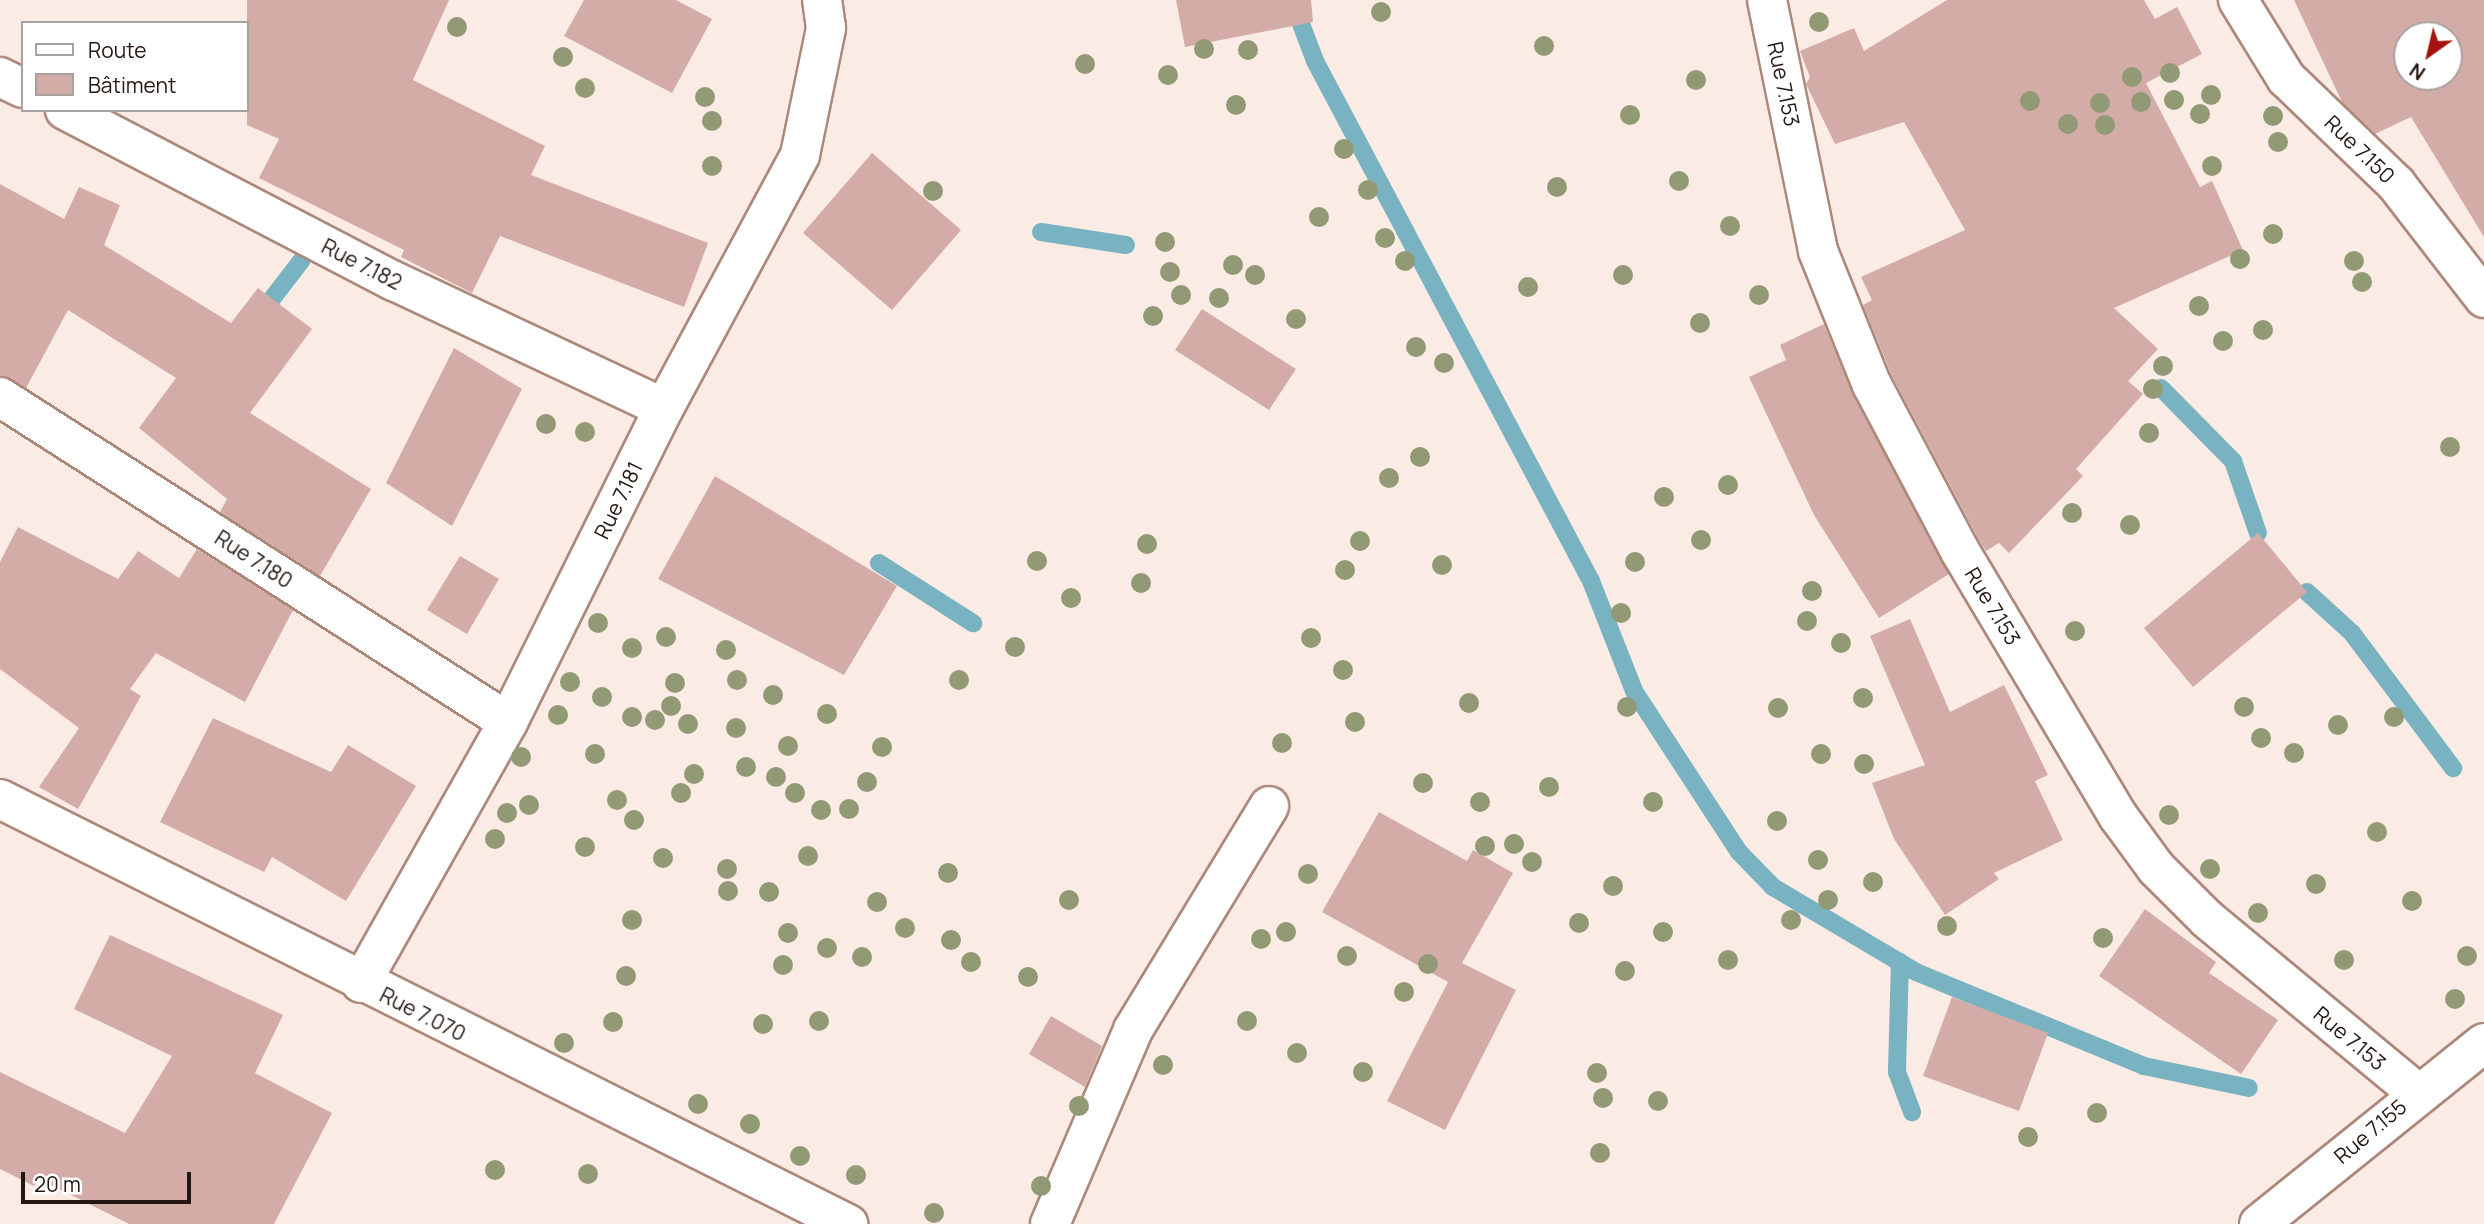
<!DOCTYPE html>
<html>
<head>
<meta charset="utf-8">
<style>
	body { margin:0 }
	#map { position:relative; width:2484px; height:1224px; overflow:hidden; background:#fbebe5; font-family:Manrope,sans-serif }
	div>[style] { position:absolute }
	.stream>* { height:18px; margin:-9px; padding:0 9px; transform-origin:9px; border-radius:9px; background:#79b2c0 }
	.building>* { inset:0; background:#d4aca7 }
	.roads { filter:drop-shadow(2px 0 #ac887b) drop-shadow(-2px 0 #ac887b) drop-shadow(0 2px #ac887b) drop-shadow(0 -2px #ac887b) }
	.minor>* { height:38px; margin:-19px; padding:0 19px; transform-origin:19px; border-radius:19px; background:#fff }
	.trees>* { width:20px; height:20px; margin:-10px; border-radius:50%; background:#929975 }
	span { translate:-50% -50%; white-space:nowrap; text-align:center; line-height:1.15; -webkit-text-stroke:5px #fff; paint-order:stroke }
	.street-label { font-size:21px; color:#241712 }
	.legend { position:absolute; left:21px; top:21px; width:228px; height:91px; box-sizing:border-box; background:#fff; border:2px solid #a7a2a0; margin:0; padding:9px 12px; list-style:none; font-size:21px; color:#241712 }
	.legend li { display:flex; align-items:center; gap:14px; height:35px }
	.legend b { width:35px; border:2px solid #a7a2a0 }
	.north { position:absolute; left:2393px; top:21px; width:70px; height:70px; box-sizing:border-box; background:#fff; border:2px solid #a7a2a0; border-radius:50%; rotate:214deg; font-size:19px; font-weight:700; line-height:28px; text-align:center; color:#241712 }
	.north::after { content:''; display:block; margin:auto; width:24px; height:32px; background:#a6120e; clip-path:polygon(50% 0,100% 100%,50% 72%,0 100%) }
	.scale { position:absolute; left:21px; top:1172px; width:170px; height:32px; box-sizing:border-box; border:4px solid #241712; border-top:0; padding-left:9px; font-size:21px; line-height:24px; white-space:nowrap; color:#241712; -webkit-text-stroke:5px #fff; paint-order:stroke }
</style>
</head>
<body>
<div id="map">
	<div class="stream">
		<i style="left:1292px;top:0;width:65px;rotate:69.3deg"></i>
		<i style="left:1315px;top:61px;width:589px;rotate:62.04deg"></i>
		<i style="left:1591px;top:581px;width:118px;rotate:68.6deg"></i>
		<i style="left:1634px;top:691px;width:192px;rotate:56.9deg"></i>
		<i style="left:1739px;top:852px;width:49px;rotate:45.8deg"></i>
		<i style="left:1773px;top:887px;width:166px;rotate:30.7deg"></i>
		<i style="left:1916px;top:972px;width:247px;rotate:22.4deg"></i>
		<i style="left:2144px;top:1066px;width:107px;rotate:11.8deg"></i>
		<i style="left:1041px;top:232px;width:86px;rotate:8.7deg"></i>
		<i style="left:258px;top:317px;width:71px;rotate:-52.5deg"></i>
		<i style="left:2161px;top:388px;width:103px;rotate:45.4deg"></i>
		<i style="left:2233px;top:461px;width:76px;rotate:70.9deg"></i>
		<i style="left:879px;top:563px;width:112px;rotate:32.6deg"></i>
		<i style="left:2307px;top:592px;width:61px;rotate:42.3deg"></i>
		<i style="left:2352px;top:633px;width:169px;rotate:53.2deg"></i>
		<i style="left:1900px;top:962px;width:110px;rotate:91.6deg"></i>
		<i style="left:1897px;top:1072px;width:43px;rotate:69.4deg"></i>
	</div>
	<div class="building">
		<i style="clip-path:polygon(247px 0,449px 0,413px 80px,545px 146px,531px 175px,708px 243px,684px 307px,500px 236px,472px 293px,401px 257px,404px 250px,259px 178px,279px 139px,247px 125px)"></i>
		<i style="clip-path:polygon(584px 0,676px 0,712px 19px,672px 93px,564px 36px)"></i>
		<i style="clip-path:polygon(1176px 0,1311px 0,1313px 22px,1185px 47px)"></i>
		<i style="clip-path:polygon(1947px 0,2144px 0,2155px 19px,2177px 7px,2202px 54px,2146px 83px,2200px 187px,2212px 181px,2243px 250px,2114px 308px,2158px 349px,2128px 381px,2143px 394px,2076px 469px,2083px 476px,2009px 553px,1999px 543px,1986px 551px,1979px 540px,1892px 376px,1863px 305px,1872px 300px,1861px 277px,1965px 230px,1904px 122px,1835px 144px,1806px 84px,1810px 77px,1800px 51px,1854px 28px,1864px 51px)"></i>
		<i style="clip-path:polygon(evenodd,2294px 0,2484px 0,2484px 237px,2411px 117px,2375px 134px,2342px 102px,2294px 0,2407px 35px,2449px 35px,2449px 77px,2407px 77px,2407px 35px)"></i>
		<i style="clip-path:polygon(872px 153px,961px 230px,892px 310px,803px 233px)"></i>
		<i style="clip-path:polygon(0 184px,64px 219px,79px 187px,120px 205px,104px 245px,231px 323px,258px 288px,312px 329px,250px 413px,371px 489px,320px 576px,220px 512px,227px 499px,139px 428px,176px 378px,68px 310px,26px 388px,0 375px)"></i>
		<i style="clip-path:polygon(1202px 309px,1296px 369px,1269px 410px,1175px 350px)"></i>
		<i style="clip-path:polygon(1824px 324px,1853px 395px,1949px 574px,1879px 618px,1814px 515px,1749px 377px,1786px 360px,1780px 345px)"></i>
		<i style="clip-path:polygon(454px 348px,522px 389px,452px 526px,386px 483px)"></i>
		<i style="clip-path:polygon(715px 476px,897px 586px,844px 675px,658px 579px)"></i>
		<i style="clip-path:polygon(18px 527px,118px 579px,138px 551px,179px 578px,197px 549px,293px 610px,245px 702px,156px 653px,130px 689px,141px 696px,78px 809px,39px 787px,79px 728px,0 669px,0 562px)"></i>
		<i style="clip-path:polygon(2258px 533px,2307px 592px,2193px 687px,2144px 628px)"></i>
		<i style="clip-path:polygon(460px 556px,499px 579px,467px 634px,427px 610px)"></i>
		<i style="clip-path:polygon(1910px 619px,1950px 712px,2004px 685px,2048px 775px,2035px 781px,2063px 840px,1994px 873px,1999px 879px,1945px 915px,1894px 839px,1872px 783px,1925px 765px,1870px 636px)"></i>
		<i style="clip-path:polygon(213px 718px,331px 772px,348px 745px,416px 786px,346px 901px,272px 857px,264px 872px,160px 822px)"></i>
		<i style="clip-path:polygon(1379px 812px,1467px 861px,1473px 850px,1513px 873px,1462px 963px,1516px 990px,1445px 1130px,1387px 1101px,1448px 982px,1322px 912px)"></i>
		<i style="clip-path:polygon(2145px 909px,2216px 962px,2209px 973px,2278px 1020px,2241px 1074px,2099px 976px)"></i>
		<i style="clip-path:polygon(110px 935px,283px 1015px,255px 1073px,332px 1113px,274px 1224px,129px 1224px,39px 1179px,34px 1186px,0 1169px,0 1072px,125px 1133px,172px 1056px,74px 1009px)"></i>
		<i style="clip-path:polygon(1952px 997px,2048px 1033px,2019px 1111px,1923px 1076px)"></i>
		<i style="clip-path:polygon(1051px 1016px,1102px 1046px,1085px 1087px,1029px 1054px)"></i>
	</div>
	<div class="roads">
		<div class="minor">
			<i style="left:1767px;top:0;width:256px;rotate:78.5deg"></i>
			<i style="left:1818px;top:251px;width:144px;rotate:68.1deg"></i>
			<i style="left:1872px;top:385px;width:188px;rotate:62.1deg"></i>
			<i style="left:1960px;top:551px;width:309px;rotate:59.2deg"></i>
			<i style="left:2118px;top:816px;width:64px;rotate:53.8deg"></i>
			<i style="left:2156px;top:868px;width:72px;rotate:45deg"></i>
			<i style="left:2207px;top:919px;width:271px;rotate:39.6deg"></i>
			<i style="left:2238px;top:0;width:92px;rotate:58.4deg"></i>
			<i style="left:2286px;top:78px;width:153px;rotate:43.9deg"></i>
			<i style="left:2396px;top:184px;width:144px;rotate:52.3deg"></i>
			<i style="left:0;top:77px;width:25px;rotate:26deg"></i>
			<i style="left:65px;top:110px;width:371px;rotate:27.5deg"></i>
			<i style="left:394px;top:281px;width:298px;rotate:25.2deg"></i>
			<i style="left:0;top:397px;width:603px;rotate:32.61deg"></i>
			<i style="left:0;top:799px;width:949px;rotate:26.62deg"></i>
			<i style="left:361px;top:983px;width:300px;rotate:-60.6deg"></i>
			<i style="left:508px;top:722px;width:351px;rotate:-63.6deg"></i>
			<i style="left:664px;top:408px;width:287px;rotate:-61.7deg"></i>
			<i style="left:800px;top:155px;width:130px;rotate:-78.4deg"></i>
			<i style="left:826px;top:28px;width:28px;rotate:-98deg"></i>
			<i style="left:1050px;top:1224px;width:211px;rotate:-66.8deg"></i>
			<i style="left:1133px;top:1030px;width:262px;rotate:-58.7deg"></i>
			<i style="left:2259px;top:1224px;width:289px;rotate:-38.8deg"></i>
		</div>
	</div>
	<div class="trees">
		<i style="left:1381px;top:12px"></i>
		<i style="left:1819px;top:22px"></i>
		<i style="left:457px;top:27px"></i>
		<i style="left:1544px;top:46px"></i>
		<i style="left:1204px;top:49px"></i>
		<i style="left:1248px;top:50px"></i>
		<i style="left:563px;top:57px"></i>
		<i style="left:1085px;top:64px"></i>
		<i style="left:2170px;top:73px"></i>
		<i style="left:1168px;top:75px"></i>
		<i style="left:2132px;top:77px"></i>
		<i style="left:1696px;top:80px"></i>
		<i style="left:585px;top:88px"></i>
		<i style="left:2211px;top:95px"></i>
		<i style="left:705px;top:97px"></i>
		<i style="left:2174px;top:100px"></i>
		<i style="left:2030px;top:101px"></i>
		<i style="left:2141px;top:102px"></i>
		<i style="left:2100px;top:103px"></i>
		<i style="left:1236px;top:105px"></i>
		<i style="left:2200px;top:114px"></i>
		<i style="left:1630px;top:115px"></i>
		<i style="left:2273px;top:116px"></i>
		<i style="left:712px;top:121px"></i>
		<i style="left:2068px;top:124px"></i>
		<i style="left:2105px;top:125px"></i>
		<i style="left:2278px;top:142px"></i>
		<i style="left:1344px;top:149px"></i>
		<i style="left:712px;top:166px"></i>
		<i style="left:2212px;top:166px"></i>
		<i style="left:1679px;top:181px"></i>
		<i style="left:1557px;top:187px"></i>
		<i style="left:1368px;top:190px"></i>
		<i style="left:933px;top:191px"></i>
		<i style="left:1319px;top:217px"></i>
		<i style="left:1730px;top:226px"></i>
		<i style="left:2273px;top:234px"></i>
		<i style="left:1385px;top:238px"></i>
		<i style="left:1165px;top:242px"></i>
		<i style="left:2240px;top:259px"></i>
		<i style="left:1405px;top:261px"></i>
		<i style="left:2354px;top:261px"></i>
		<i style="left:1233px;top:265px"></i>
		<i style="left:1170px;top:272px"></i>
		<i style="left:1255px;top:275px"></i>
		<i style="left:1623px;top:275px"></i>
		<i style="left:2362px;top:282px"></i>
		<i style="left:1528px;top:287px"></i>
		<i style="left:1181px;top:295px"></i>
		<i style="left:1759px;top:295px"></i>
		<i style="left:1219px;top:298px"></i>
		<i style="left:2199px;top:306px"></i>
		<i style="left:1153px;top:316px"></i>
		<i style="left:1296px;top:319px"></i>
		<i style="left:1700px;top:323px"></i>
		<i style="left:2263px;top:330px"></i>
		<i style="left:2223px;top:341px"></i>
		<i style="left:1416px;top:347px"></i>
		<i style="left:1444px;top:363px"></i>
		<i style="left:2163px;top:366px"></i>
		<i style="left:2153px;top:389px"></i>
		<i style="left:546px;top:424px"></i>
		<i style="left:585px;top:432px"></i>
		<i style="left:2149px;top:433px"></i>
		<i style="left:2450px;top:447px"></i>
		<i style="left:1420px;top:457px"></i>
		<i style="left:1389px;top:478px"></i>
		<i style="left:1728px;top:485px"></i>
		<i style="left:1664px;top:497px"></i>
		<i style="left:2072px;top:513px"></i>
		<i style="left:2130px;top:525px"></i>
		<i style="left:1701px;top:540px"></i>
		<i style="left:1360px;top:541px"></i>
		<i style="left:1147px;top:544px"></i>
		<i style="left:1037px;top:561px"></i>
		<i style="left:1635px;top:562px"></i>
		<i style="left:1442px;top:565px"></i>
		<i style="left:1345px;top:570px"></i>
		<i style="left:1141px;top:583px"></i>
		<i style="left:1812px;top:591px"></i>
		<i style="left:1071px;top:598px"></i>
		<i style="left:1621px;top:613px"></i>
		<i style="left:1807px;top:621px"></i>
		<i style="left:598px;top:623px"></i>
		<i style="left:2075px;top:631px"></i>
		<i style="left:666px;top:637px"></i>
		<i style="left:1311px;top:638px"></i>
		<i style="left:1841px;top:643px"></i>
		<i style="left:1015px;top:647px"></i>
		<i style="left:632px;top:648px"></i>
		<i style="left:726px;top:650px"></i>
		<i style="left:1343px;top:670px"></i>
		<i style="left:737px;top:680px"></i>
		<i style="left:959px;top:680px"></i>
		<i style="left:570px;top:682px"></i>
		<i style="left:675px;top:683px"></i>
		<i style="left:773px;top:695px"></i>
		<i style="left:602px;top:697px"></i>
		<i style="left:1863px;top:698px"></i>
		<i style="left:1469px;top:703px"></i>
		<i style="left:671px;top:706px"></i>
		<i style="left:1627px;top:707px"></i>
		<i style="left:2244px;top:707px"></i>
		<i style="left:1778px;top:708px"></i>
		<i style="left:827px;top:714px"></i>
		<i style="left:558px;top:715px"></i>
		<i style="left:632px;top:717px"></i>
		<i style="left:2394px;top:717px"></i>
		<i style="left:655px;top:720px"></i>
		<i style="left:1355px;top:722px"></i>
		<i style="left:688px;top:724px"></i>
		<i style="left:2338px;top:725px"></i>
		<i style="left:736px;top:728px"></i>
		<i style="left:2261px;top:738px"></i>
		<i style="left:1282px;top:743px"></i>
		<i style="left:788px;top:746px"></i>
		<i style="left:882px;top:747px"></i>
		<i style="left:2294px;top:753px"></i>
		<i style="left:595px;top:754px"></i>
		<i style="left:1821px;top:754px"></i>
		<i style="left:521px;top:757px"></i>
		<i style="left:1864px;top:764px"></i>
		<i style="left:746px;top:767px"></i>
		<i style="left:694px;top:774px"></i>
		<i style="left:776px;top:777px"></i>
		<i style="left:867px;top:782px"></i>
		<i style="left:1423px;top:783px"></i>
		<i style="left:1549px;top:787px"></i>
		<i style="left:681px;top:793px"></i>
		<i style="left:795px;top:793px"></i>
		<i style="left:617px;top:800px"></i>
		<i style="left:1480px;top:802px"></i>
		<i style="left:1653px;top:802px"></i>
		<i style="left:529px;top:805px"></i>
		<i style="left:849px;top:809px"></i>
		<i style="left:821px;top:810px"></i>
		<i style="left:507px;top:813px"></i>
		<i style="left:2169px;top:815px"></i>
		<i style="left:634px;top:820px"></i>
		<i style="left:1777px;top:821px"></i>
		<i style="left:2377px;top:832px"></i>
		<i style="left:495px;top:839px"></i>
		<i style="left:1514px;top:844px"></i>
		<i style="left:1485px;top:846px"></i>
		<i style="left:585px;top:847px"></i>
		<i style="left:808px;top:856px"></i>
		<i style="left:663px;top:858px"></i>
		<i style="left:1818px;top:860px"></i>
		<i style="left:1532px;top:862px"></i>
		<i style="left:727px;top:869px"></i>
		<i style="left:2210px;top:869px"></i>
		<i style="left:948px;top:873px"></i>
		<i style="left:1308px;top:874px"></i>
		<i style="left:1873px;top:882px"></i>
		<i style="left:2316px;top:884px"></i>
		<i style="left:1613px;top:886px"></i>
		<i style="left:728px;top:891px"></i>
		<i style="left:769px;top:892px"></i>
		<i style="left:1069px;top:900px"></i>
		<i style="left:1828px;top:900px"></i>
		<i style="left:2412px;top:901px"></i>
		<i style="left:877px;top:902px"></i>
		<i style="left:2258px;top:913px"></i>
		<i style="left:632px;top:920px"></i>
		<i style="left:1791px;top:920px"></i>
		<i style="left:1579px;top:923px"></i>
		<i style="left:1947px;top:926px"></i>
		<i style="left:905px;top:928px"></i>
		<i style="left:1286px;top:932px"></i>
		<i style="left:1663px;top:932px"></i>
		<i style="left:788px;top:933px"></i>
		<i style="left:2103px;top:938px"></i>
		<i style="left:1261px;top:939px"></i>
		<i style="left:951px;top:940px"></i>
		<i style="left:827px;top:948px"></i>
		<i style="left:1347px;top:956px"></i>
		<i style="left:2467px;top:956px"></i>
		<i style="left:862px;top:957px"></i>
		<i style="left:1728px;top:960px"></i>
		<i style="left:2344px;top:960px"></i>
		<i style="left:971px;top:962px"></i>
		<i style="left:1428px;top:964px"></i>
		<i style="left:783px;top:965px"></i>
		<i style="left:1625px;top:971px"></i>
		<i style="left:626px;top:976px"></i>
		<i style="left:1028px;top:977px"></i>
		<i style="left:1404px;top:992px"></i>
		<i style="left:2455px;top:999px"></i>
		<i style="left:819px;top:1021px"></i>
		<i style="left:1247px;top:1021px"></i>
		<i style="left:613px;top:1022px"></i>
		<i style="left:763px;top:1024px"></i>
		<i style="left:564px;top:1043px"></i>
		<i style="left:1297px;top:1053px"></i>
		<i style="left:1163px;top:1065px"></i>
		<i style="left:1363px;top:1072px"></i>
		<i style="left:1597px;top:1073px"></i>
		<i style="left:1603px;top:1098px"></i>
		<i style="left:1658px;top:1101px"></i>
		<i style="left:698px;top:1104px"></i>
		<i style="left:1079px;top:1106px"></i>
		<i style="left:2097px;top:1113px"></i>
		<i style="left:750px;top:1124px"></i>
		<i style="left:2028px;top:1137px"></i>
		<i style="left:1600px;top:1153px"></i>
		<i style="left:800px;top:1156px"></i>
		<i style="left:495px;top:1170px"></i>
		<i style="left:588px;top:1174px"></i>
		<i style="left:856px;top:1175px"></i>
		<i style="left:1041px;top:1186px"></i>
		<i style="left:934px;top:1213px"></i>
	</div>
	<div class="street-label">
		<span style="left:1784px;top:84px;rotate:78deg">Rue 7.153</span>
		<span style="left:2360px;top:149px;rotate:44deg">Rue 7.150</span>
		<span style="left:362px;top:264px;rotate:27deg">Rue 7.182</span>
		<span style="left:618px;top:500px;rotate:-64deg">Rue 7.181</span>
		<span style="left:254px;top:559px;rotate:33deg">Rue 7.180</span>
		<span style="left:1993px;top:606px;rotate:59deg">Rue 7.153</span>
		<span style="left:423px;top:1014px;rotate:27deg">Rue 7.070</span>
		<span style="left:2350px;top:1038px;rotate:40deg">Rue 7.153</span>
		<span style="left:2370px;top:1131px;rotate:-40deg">Rue 7.155</span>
	</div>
	<ul class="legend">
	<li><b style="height:9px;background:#fff"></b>Route</li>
	<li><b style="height:19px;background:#d4aca7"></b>Bâtiment</li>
	</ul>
	<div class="north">N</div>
	<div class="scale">20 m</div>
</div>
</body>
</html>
